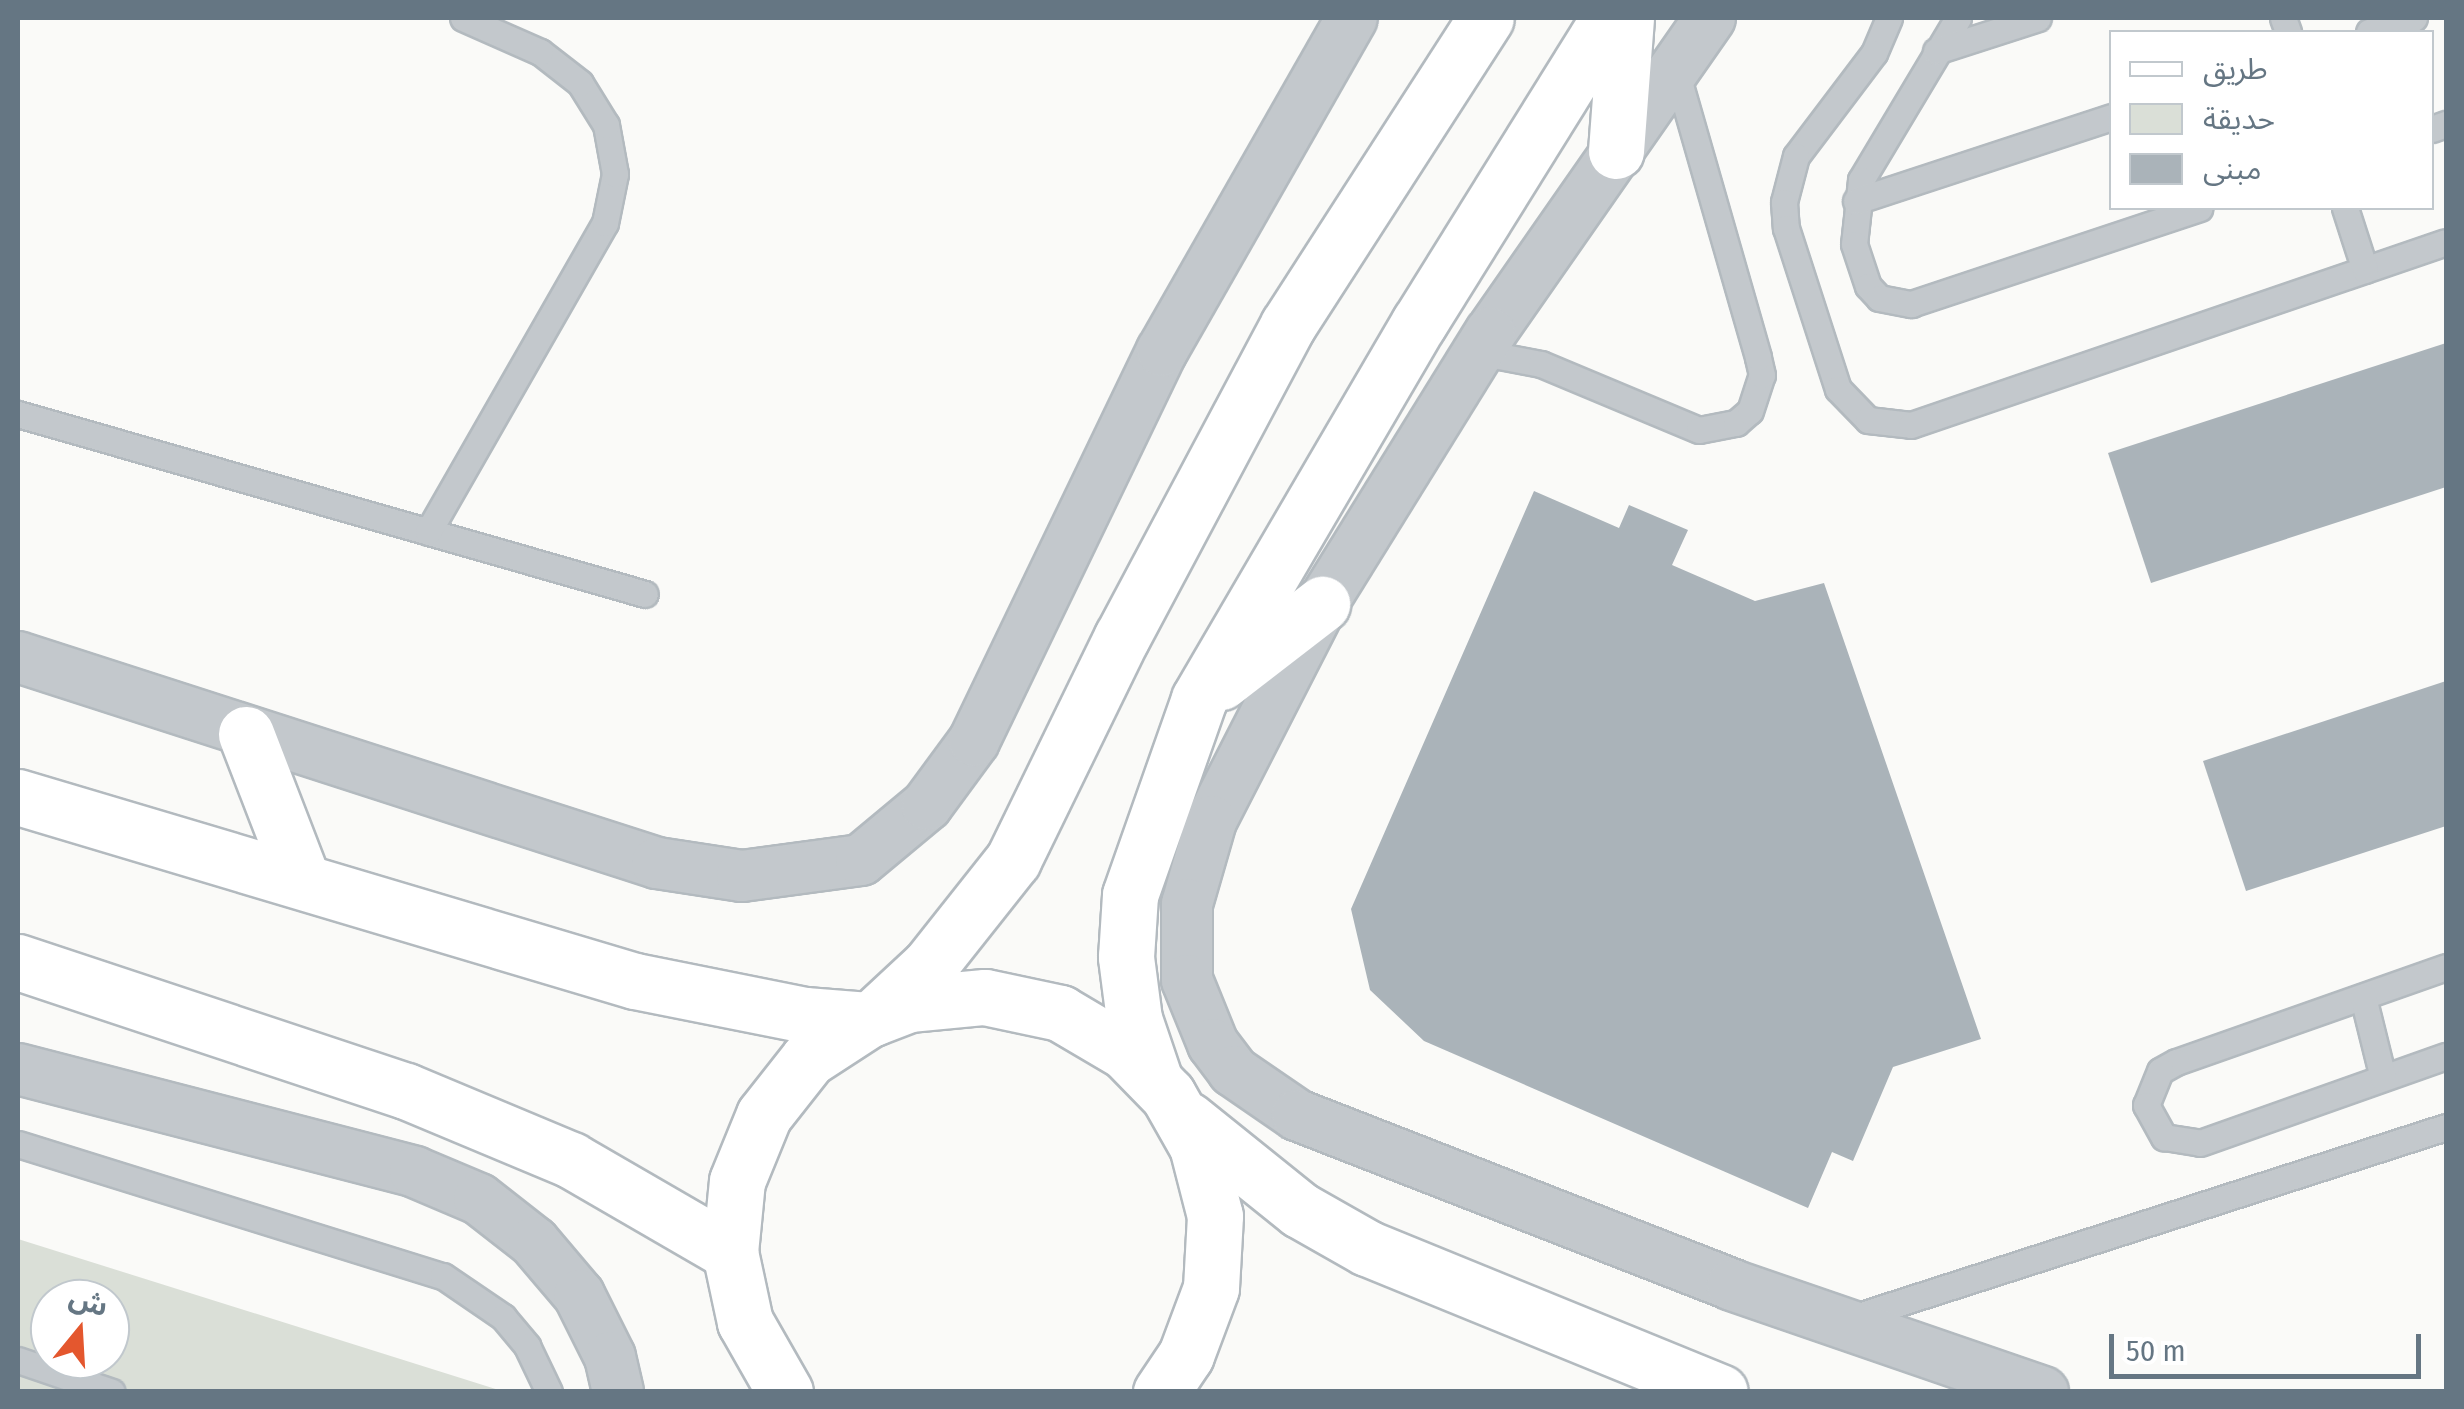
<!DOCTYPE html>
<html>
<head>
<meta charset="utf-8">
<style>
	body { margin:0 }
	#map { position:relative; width:2464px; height:1409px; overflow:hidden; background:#fafaf8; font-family:"Fira Sans Condensed","Noto Sans Arabic",sans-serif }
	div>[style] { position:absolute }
	.green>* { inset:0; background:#dadfd7 }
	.building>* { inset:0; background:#aab3b9 }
	.roads { filter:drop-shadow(2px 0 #b3babf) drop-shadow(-2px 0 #b3babf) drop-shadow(0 2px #b3babf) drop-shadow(0 -2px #b3babf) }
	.lane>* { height:25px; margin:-12.5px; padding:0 12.5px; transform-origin:12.5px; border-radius:12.5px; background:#c3c8cc }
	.street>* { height:50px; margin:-25px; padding:0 25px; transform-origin:25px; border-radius:25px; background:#c3c8cc }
	.secondary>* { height:55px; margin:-27.5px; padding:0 27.5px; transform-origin:27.5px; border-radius:27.5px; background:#fff }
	span { translate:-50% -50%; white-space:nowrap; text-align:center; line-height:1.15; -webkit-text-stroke:10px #fff; paint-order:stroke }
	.frame { position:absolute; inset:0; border:20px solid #657683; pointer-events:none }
	.legend { position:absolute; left:2109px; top:30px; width:325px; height:180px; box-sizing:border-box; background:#fff; border:2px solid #c1c8cd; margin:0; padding:12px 18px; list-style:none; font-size:30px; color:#657683 }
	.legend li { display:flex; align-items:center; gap:20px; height:50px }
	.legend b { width:50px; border:2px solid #c1c8cd }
	.north { position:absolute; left:30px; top:1279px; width:100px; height:100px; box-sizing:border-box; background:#fff; border:2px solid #c1c8cd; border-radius:50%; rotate:18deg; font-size:28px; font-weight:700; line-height:40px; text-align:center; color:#657683 }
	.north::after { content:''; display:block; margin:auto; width:35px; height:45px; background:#e4572e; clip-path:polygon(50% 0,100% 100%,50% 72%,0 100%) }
	.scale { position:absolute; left:2109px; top:1334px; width:312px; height:45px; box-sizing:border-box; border:5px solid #657683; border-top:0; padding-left:12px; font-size:30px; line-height:35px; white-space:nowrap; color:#657683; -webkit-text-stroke:8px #fff; paint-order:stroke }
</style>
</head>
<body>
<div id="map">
	<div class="green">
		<i style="clip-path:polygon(evenodd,18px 1239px,502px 1391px,18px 1391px,18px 1239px,50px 1299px,110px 1299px,110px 1359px,50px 1359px,50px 1299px)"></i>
	</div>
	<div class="building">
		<i style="clip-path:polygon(2446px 343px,2446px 487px,2151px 583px,2108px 453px)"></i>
		<i style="clip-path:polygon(1534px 491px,1619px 528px,1629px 505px,1688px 530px,1672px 565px,1755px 601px,1824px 583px,1981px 1039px,1893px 1067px,1853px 1161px,1832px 1152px,1808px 1208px,1424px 1041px,1370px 990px,1351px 909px)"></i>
		<i style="clip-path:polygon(2446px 681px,2446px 826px,2246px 891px,2203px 761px)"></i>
	</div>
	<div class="roads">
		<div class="lane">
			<i style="left:1889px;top:18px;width:38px;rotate:113deg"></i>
			<i style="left:1874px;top:53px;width:129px;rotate:127.1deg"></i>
			<i style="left:1796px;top:156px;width:48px;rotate:104.6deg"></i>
			<i style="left:1784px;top:202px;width:26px;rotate:86deg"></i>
			<i style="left:1786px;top:228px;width:169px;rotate:72.1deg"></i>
			<i style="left:1838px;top:389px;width:43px;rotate:45.9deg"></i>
			<i style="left:1868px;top:420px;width:43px;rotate:6.6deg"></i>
			<i style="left:1911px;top:425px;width:565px;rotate:-18.88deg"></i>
			<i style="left:1958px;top:18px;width:189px;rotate:120.9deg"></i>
			<i style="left:1861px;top:180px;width:64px;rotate:96.2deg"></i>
			<i style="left:1854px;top:244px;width:44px;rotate:71.6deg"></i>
			<i style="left:1868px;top:286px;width:16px;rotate:47deg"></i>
			<i style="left:1879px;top:298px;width:33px;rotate:11deg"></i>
			<i style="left:1911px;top:304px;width:304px;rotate:-18.4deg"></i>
			<i style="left:2283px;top:18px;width:15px;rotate:70deg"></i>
			<i style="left:2369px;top:32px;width:47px;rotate:-17.3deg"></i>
			<i style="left:1936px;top:51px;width:107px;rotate:-17.9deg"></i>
			<i style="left:2432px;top:129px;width:15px;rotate:-20deg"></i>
			<i style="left:1856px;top:201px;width:269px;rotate:-18.2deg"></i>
			<i style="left:2345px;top:208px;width:65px;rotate:72.1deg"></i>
			<i style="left:1478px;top:352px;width:64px;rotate:10.8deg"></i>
			<i style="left:1541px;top:364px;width:171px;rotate:22.7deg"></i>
			<i style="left:1699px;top:430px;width:38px;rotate:-11deg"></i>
			<i style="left:1736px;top:423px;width:18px;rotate:-41deg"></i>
			<i style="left:1750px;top:411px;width:38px;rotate:-72deg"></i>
			<i style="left:1762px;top:375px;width:18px;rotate:-103deg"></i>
			<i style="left:1758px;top:357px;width:302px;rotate:-106deg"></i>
			<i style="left:18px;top:414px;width:652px;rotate:16.02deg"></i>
			<i style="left:428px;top:532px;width:356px;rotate:-60.2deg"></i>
			<i style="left:605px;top:223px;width:50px;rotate:-78.5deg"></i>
			<i style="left:615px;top:174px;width:50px;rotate:-100.4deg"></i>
			<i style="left:606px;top:125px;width:49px;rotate:-121.8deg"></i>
			<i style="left:580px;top:83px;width:51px;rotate:-142.2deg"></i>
			<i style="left:540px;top:52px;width:84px;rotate:-156.2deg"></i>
			<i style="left:2446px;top:967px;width:286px;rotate:160.6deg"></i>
			<i style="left:2176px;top:1062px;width:18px;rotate:151deg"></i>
			<i style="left:2160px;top:1071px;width:37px;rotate:112deg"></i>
			<i style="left:2146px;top:1105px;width:37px;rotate:61deg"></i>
			<i style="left:2164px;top:1137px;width:36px;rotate:9deg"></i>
			<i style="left:2200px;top:1143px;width:261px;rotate:-19.5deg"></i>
			<i style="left:2363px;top:997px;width:83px;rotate:76.1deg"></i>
			<i style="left:18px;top:1144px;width:445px;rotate:17.3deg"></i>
			<i style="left:443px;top:1276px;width:73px;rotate:34.3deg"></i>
			<i style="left:503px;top:1317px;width:38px;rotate:50deg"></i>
			<i style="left:527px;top:1346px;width:51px;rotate:64.4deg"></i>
			<i style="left:1849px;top:1319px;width:627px;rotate:-17.83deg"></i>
			<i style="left:18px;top:1360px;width:99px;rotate:18.8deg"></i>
		</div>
		<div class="street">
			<i style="left:1710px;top:18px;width:384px;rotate:124.9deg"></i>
			<i style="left:1490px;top:333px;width:319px;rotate:121.8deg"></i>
			<i style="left:1322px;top:604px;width:244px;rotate:117.1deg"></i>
			<i style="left:1211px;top:821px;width:86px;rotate:106.1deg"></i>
			<i style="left:1187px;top:904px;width:76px;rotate:90deg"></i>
			<i style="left:1187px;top:980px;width:69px;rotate:67.9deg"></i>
			<i style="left:1213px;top:1044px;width:34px;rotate:53deg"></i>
			<i style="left:1233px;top:1071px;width:78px;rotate:34.5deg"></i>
			<i style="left:1297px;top:1115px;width:467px;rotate:21.3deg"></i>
			<i style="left:1732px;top:1285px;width:329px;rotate:19deg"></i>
			<i style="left:18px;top:657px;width:671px;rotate:17.87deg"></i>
			<i style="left:657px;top:863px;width:86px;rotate:8.7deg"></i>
			<i style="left:742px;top:876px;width:120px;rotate:-7.7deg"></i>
			<i style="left:861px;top:860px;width:86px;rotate:-39.8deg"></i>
			<i style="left:927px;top:805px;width:79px;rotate:-53.7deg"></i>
			<i style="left:974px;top:741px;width:433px;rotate:-64.3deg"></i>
			<i style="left:1162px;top:351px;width:383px;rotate:-60.3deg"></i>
			<i style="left:18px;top:1069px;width:410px;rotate:14.5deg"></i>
			<i style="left:415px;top:1172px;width:69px;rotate:22.9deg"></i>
			<i style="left:479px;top:1199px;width:70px;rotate:38deg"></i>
			<i style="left:534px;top:1242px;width:70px;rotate:49.7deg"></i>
			<i style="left:579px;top:1295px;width:69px;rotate:63.4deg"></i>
			<i style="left:610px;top:1357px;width:36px;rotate:77deg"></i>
		</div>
		<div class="secondary">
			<i style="left:1616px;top:151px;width:133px;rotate:-85.7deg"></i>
			<i style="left:1221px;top:682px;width:128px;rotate:-37.7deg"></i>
			<i style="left:246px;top:734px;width:155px;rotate:68.9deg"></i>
			<i style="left:18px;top:797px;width:644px;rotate:16.61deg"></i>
			<i style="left:635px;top:981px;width:173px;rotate:11.3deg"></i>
			<i style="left:805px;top:1015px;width:63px;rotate:4.5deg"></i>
			<i style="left:18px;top:962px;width:409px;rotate:18.4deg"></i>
			<i style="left:406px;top:1091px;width:179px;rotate:22.7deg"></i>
			<i style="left:571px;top:1160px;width:184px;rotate:30.1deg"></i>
			<i style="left:873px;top:1018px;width:76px;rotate:-42.9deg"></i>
			<i style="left:929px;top:966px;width:135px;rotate:-51.6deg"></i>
			<i style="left:1013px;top:860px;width:248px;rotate:-64deg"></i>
			<i style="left:1122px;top:637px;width:353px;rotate:-62deg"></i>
			<i style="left:1288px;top:325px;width:365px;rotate:-57.2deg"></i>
			<i style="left:1154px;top:1078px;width:62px;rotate:-108.7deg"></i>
			<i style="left:1134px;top:1019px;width:63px;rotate:-97.4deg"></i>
			<i style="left:1126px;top:957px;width:62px;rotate:-86.3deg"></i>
			<i style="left:1130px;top:895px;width:208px;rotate:-70.6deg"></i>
			<i style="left:1199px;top:699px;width:436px;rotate:-59.7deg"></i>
			<i style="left:1419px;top:323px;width:359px;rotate:-58.1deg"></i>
			<i style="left:1188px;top:1120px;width:144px;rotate:38.8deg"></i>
			<i style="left:1300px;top:1210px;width:77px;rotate:29.6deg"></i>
			<i style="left:1367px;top:1248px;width:381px;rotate:22.2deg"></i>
			<i style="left:785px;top:1392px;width:81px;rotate:-119.7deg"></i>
			<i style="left:745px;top:1322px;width:72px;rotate:-102.1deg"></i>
			<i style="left:730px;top:1252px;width:71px;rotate:-84.4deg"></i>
			<i style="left:737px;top:1181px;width:71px;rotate:-67.8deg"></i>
			<i style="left:764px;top:1115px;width:71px;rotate:-51.8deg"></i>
			<i style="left:808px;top:1059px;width:72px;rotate:-33deg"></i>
			<i style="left:868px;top:1020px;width:44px;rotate:-21.3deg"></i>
			<i style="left:909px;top:1004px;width:76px;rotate:-5.3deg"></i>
			<i style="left:985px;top:997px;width:77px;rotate:12deg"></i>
			<i style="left:1060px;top:1013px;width:77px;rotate:30.6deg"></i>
			<i style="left:1126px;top:1052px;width:60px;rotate:45.7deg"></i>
			<i style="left:1168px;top:1095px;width:59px;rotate:60.4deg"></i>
			<i style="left:1197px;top:1146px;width:72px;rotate:75.6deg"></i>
			<i style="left:1215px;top:1216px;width:72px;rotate:93.2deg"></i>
			<i style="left:1211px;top:1288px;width:72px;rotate:110.5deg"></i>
			<i style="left:1186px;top:1355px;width:45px;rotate:124deg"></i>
		</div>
	</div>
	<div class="frame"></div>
	<ul class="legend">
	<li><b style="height:12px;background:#fff"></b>طريق</li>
	<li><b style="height:28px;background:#dadfd7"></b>حديقة</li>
	<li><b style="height:28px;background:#aab3b9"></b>مبنى</li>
	</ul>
	<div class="north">ش</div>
	<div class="scale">50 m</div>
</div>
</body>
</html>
